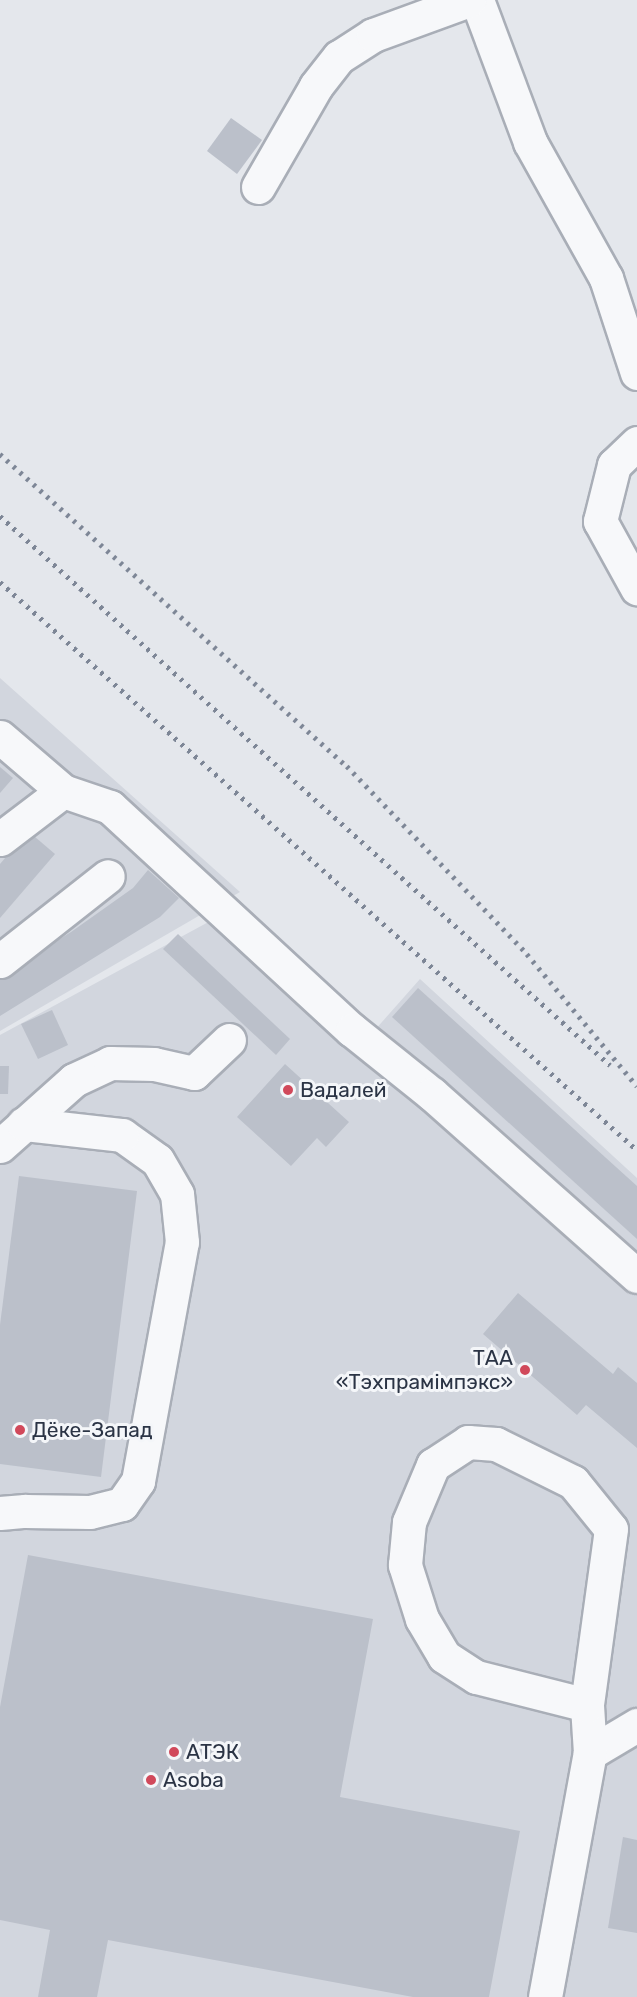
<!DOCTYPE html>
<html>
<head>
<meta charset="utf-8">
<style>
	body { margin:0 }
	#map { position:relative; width:637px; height:1997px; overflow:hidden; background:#e4e7ec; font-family:Rubik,sans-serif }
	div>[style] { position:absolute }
	.built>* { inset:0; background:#d2d6de }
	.building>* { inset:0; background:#bbc0ca }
	.roads { filter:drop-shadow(2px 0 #a9aeb7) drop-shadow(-2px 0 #a9aeb7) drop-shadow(0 2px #a9aeb7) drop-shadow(0 -2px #a9aeb7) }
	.minor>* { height:33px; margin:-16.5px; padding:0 16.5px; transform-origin:16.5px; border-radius:16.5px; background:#f7f8fa }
	.rail>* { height:4.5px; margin-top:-2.25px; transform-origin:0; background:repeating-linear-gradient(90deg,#7d8696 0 3px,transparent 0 9px) }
	.dots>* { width:16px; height:16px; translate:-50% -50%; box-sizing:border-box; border:3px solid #f4f6f9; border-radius:50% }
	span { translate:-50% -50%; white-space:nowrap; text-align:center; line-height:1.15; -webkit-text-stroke:6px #f4f6f9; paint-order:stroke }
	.poi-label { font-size:21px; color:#2b3445 }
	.left { translate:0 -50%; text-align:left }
	.right { translate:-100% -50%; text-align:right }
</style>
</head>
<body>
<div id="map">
	<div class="built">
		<i style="clip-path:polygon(0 678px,240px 892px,0 1031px)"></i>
		<i style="clip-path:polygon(214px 919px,359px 1048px,420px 979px,637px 1178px,637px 1997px,0 1997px,0 1035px)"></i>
	</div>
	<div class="building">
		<i style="clip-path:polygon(231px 118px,262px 140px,237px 174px,207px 151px)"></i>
		<i style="clip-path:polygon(0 767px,13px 778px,0 793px)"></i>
		<i style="clip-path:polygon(28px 831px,55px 854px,0 918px,0 864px)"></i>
		<i style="clip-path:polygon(148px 870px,179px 898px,160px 917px,0 1016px,0 976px,71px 932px,133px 888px)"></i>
		<i style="clip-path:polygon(178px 934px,290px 1039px,276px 1055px,163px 949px)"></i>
		<i style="clip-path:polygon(418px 988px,637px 1186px,637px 1239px,392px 1017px)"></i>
		<i style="clip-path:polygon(52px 1010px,68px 1045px,38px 1059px,21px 1024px)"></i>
		<i style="clip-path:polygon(285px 1064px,349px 1122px,326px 1147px,317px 1138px,291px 1166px,237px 1117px)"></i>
		<i style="clip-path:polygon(0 1066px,9px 1066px,8px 1094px,0 1094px)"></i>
		<i style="clip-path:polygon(19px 1176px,137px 1191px,101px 1477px,0 1464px,0 1325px)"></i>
		<i style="clip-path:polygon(518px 1293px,613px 1374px,618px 1367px,637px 1383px,637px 1448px,586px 1405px,577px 1415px,483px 1334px)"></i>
		<i style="clip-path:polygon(28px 1555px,373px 1619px,340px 1797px,520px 1831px,489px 1997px,413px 1997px,108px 1940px,97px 1997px,38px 1997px,50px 1930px,0 1920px,0 1707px)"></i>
		<i style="clip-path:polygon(623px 1837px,637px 1840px,637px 1933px,608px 1928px)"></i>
	</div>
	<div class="roads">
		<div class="minor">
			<i style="left:477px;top:0;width:152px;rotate:69.5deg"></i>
			<i style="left:530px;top:142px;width:156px;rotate:60.8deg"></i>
			<i style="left:606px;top:278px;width:100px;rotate:71.9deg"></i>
			<i style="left:258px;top:187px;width:116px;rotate:-60.1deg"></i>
			<i style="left:316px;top:86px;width:37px;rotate:-52deg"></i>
			<i style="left:339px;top:57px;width:40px;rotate:-32.9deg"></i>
			<i style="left:373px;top:35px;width:102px;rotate:-20deg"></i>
			<i style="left:637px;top:443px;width:32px;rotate:136deg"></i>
			<i style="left:614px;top:465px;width:58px;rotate:104deg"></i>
			<i style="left:600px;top:521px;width:77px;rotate:61.1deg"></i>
			<i style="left:0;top:737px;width:83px;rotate:40.6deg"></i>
			<i style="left:0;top:839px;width:79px;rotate:-37.3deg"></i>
			<i style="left:63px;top:791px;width:50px;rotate:18.8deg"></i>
			<i style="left:110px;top:807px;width:329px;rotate:42.7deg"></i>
			<i style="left:352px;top:1030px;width:102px;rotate:38.7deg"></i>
			<i style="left:432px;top:1094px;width:274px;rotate:41.6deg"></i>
			<i style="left:0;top:961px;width:137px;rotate:-38.2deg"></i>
			<i style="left:0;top:1146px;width:99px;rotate:-41.7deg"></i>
			<i style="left:74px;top:1080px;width:40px;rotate:-25deg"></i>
			<i style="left:110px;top:1063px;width:44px;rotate:1.3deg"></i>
			<i style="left:154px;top:1064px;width:41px;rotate:12.7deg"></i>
			<i style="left:194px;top:1073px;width:48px;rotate:-43.3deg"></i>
			<i style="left:0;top:1513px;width:25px;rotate:-5deg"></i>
			<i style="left:25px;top:1511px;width:65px;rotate:0.9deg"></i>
			<i style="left:90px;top:1512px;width:33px;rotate:-14deg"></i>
			<i style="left:122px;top:1504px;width:28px;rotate:-55deg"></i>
			<i style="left:138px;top:1481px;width:243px;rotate:-79.6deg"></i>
			<i style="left:182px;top:1242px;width:48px;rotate:-95.9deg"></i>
			<i style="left:177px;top:1194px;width:39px;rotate:-120deg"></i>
			<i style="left:157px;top:1160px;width:43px;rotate:-144.5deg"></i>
			<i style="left:122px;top:1135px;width:99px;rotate:-173.6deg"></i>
			<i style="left:590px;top:1753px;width:55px;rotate:-30.8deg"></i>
			<i style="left:545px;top:1997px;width:248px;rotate:-79.6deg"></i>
			<i style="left:590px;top:1753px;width:48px;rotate:-93.6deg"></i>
			<i style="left:587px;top:1705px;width:114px;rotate:-165.8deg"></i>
			<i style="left:476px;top:1677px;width:38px;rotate:-147deg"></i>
			<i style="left:444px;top:1656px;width:43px;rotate:-120.7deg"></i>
			<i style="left:422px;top:1619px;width:57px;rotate:-107.5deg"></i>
			<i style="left:405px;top:1565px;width:43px;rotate:-84.7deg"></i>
			<i style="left:409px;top:1522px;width:62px;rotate:-67.2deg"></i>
			<i style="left:433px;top:1465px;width:42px;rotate:-33.3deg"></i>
			<i style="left:468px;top:1442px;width:28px;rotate:4deg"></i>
			<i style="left:496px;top:1444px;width:86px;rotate:26.3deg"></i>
			<i style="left:573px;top:1482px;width:60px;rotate:51deg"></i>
			<i style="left:611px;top:1529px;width:178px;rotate:97.8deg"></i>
		</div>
	</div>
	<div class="rail">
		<i style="left:0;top:454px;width:467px;rotate:42deg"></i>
		<i style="left:347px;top:766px;width:260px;rotate:46.2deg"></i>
		<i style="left:527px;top:954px;width:172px;rotate:50.2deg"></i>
		<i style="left:0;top:516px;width:821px;rotate:41.99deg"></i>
		<i style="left:0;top:582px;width:853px;rotate:41.72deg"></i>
	</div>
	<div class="dots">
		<i style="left:288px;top:1090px;background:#d1495b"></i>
		<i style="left:525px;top:1370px;background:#d1495b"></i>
		<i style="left:20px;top:1430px;background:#d1495b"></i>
		<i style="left:174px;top:1752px;background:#d1495b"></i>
		<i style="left:151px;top:1780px;background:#d1495b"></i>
	</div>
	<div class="poi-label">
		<span class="left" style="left:300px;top:1090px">Вадалей</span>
		<span class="right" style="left:513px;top:1370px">ТАА<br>«Тэхпрамімпэкс»</span>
		<span class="left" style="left:32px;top:1430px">Дёке-Запад</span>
		<span class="left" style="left:186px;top:1752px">АТЭК</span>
		<span class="left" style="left:163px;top:1780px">Asoba</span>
	</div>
</div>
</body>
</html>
